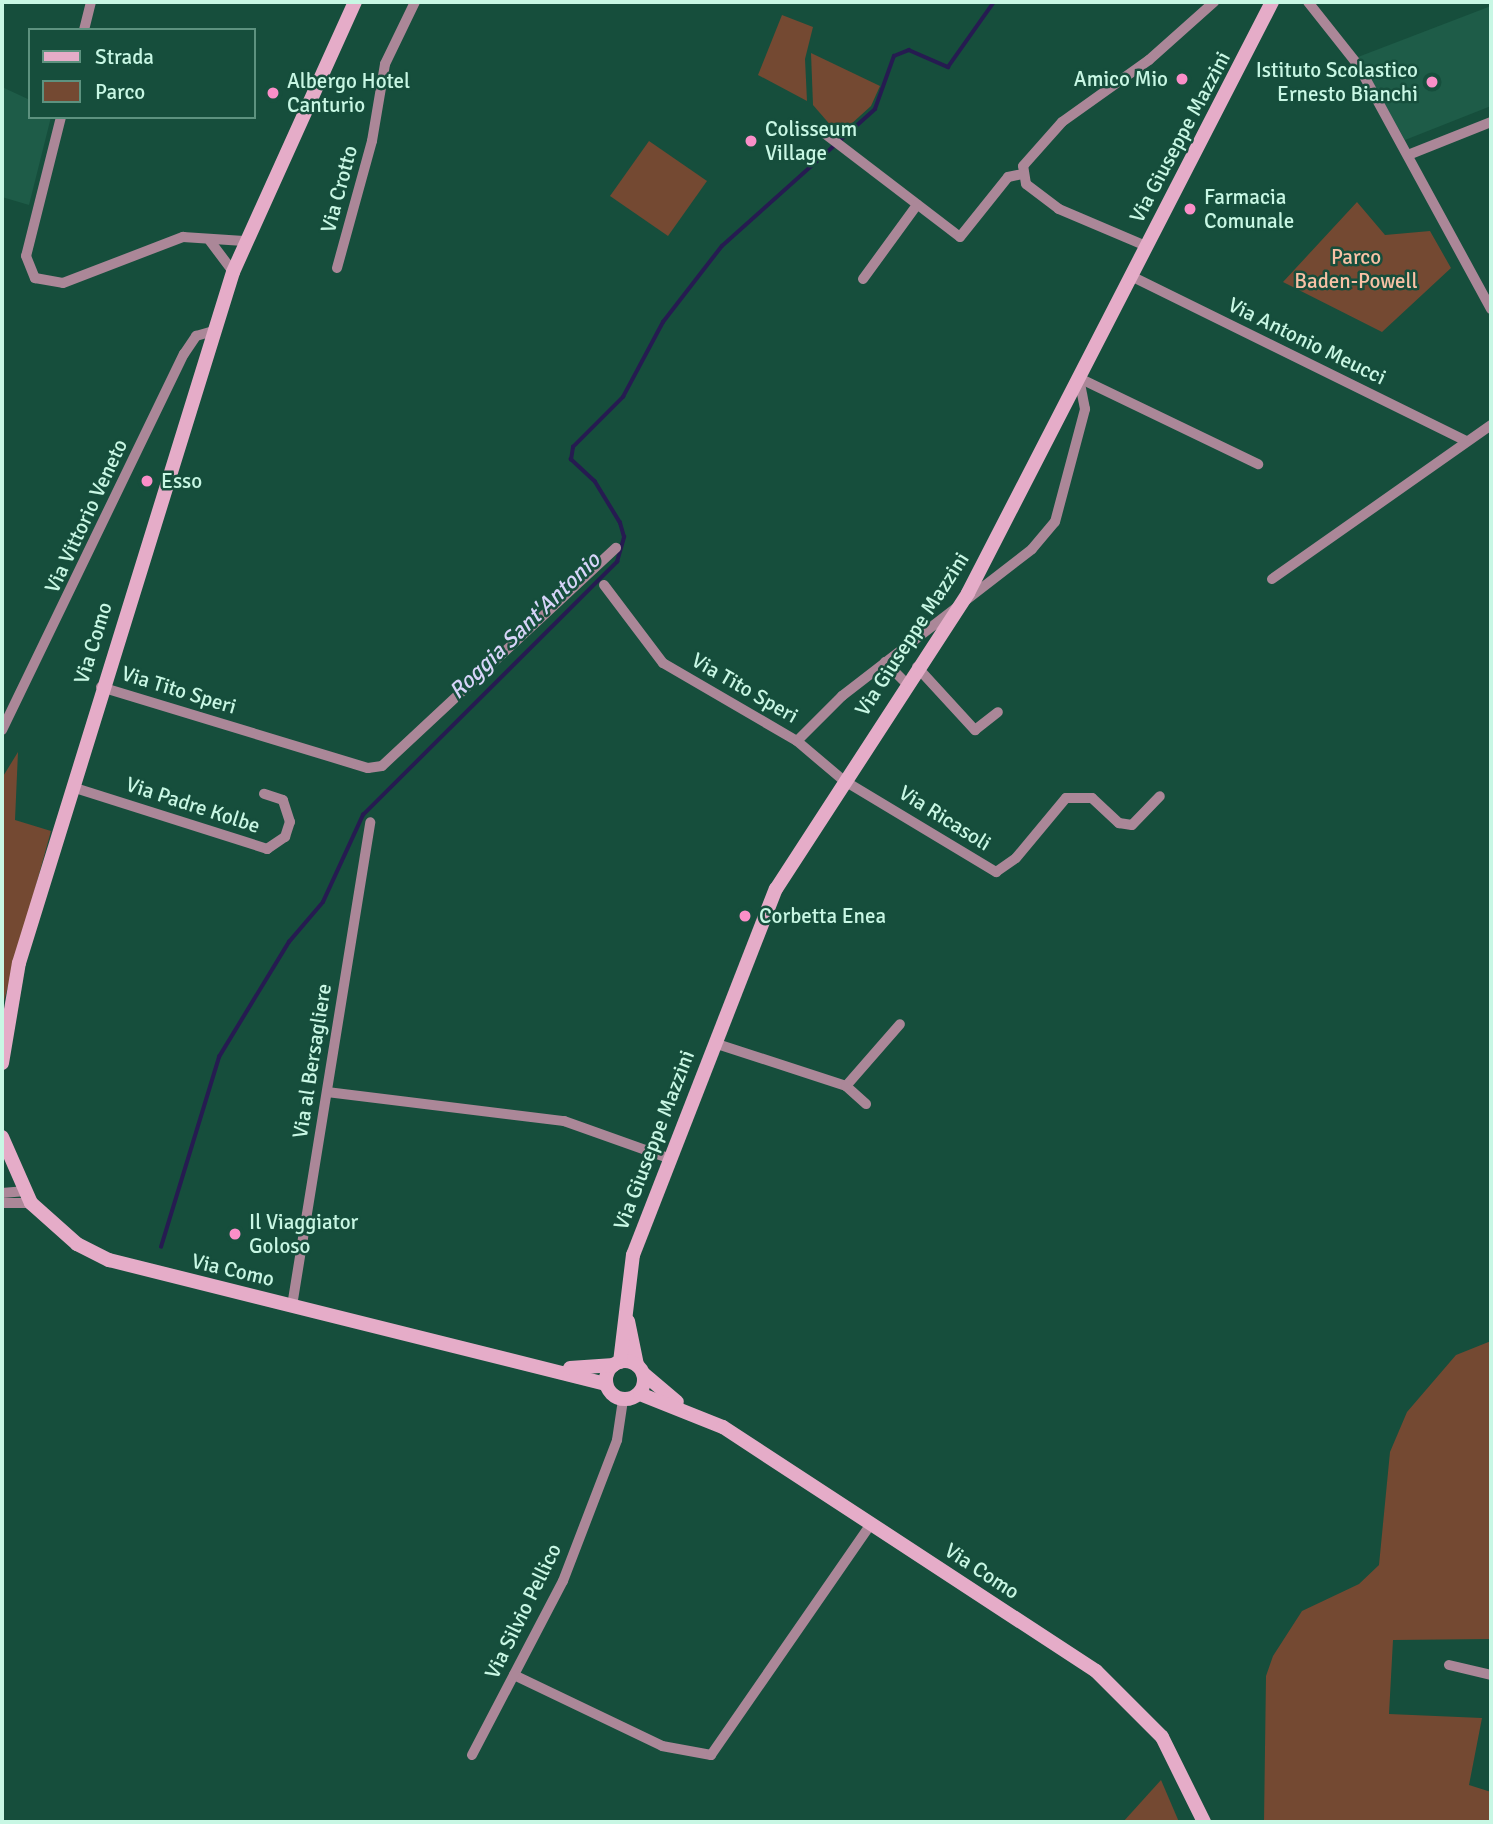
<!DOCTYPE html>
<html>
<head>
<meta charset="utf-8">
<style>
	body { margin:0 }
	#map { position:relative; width:1493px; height:1824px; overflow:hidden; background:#164e3c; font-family:Signika,sans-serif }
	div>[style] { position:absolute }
	.built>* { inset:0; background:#1e5c48 }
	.green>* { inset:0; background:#744932 }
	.stream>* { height:3.5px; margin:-1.75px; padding:0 1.75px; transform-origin:1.75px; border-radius:1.75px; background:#261b51 }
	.street>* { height:10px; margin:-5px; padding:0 5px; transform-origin:5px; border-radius:5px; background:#ab8798 }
	.secondary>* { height:14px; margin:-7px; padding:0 7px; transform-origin:7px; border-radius:7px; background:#e5acc8 }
	.secondary>.ring { margin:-7px; padding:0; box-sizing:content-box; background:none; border:14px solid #e5acc8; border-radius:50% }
	.dots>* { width:19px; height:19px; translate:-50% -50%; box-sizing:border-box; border:4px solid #164e3c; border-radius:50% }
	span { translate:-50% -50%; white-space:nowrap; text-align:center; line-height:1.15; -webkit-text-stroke:5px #164e3c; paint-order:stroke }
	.poi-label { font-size:21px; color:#c8f7e4 }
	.right { translate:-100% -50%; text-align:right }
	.left { translate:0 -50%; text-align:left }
	.street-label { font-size:21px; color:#c8f7e4 }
	.park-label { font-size:21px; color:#f8c1a5 }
	.water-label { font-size:23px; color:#d6d4f8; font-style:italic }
	.frame { position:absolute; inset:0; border:4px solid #c8f7e4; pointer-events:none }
	.legend { position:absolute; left:28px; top:28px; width:228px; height:91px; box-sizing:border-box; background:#164e3c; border:2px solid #5d927f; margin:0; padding:9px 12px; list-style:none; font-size:21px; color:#c8f7e4 }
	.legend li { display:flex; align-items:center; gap:14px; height:35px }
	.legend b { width:35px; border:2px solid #5d927f }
</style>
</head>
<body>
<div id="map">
	<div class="built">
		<i style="clip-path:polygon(1491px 6px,1491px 106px,1405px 140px,1358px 57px)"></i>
		<i style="clip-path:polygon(2px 87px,30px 100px,30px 117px,51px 117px,29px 205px,2px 197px)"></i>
	</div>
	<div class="green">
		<i style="clip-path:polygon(782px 15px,813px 27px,805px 59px,807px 101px,758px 75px)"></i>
		<i style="clip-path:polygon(811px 53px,880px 86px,871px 106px,839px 135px,813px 105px)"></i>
		<i style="clip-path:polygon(649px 141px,707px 181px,668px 236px,610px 196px)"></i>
		<i style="clip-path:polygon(1357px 202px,1385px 235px,1430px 231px,1451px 268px,1382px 332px,1283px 282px)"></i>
		<i style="clip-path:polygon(18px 752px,15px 820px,51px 831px,2px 1008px,2px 778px)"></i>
		<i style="clip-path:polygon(1491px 1341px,1491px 1639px,1393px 1640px,1389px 1714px,1482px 1718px,1469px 1785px,1491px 1792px,1491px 1822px,1264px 1822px,1266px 1676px,1273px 1656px,1302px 1611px,1359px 1584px,1379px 1565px,1390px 1452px,1407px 1412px,1456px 1355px)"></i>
		<i style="clip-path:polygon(1161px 1780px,1179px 1822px,1123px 1822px)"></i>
	</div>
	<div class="stream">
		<i style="left:161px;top:1247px;width:199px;rotate:-73deg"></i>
		<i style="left:219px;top:1057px;width:135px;rotate:-58.7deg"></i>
		<i style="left:289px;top:942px;width:52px;rotate:-49.6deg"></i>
		<i style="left:323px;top:902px;width:96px;rotate:-65.3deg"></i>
		<i style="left:363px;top:815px;width:359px;rotate:-44.9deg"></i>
		<i style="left:617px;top:562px;width:26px;rotate:-74deg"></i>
		<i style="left:624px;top:537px;width:15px;rotate:-106deg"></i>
		<i style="left:620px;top:523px;width:48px;rotate:-121.4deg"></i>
		<i style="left:595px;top:482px;width:33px;rotate:-137deg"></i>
		<i style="left:571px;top:460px;width:13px;rotate:-81deg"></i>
		<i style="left:573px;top:447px;width:71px;rotate:-45deg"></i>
		<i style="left:623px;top:397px;width:85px;rotate:-61.9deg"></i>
		<i style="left:663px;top:322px;width:96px;rotate:-52.2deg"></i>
		<i style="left:722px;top:246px;width:205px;rotate:-41.8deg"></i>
		<i style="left:875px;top:109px;width:56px;rotate:-70.3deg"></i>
		<i style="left:894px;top:56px;width:16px;rotate:-22deg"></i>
		<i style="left:909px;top:50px;width:43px;rotate:23.6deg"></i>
		<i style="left:948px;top:67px;width:80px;rotate:-54.7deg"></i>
	</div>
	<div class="street">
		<i style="left:1308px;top:2px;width:80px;rotate:51.6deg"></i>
		<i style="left:1358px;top:65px;width:278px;rotate:61.4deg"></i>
		<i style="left:84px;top:30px;width:29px;rotate:-76deg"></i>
		<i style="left:61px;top:117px;width:143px;rotate:104.1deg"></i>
		<i style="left:26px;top:256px;width:24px;rotate:68deg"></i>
		<i style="left:35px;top:278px;width:28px;rotate:10deg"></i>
		<i style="left:63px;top:283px;width:129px;rotate:-21deg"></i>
		<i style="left:183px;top:237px;width:61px;rotate:3.8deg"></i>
		<i style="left:824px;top:133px;width:171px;rotate:37.4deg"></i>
		<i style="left:960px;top:237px;width:77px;rotate:-51.3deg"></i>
		<i style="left:1008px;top:177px;width:14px;rotate:-12deg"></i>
		<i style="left:1408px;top:155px;width:89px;rotate:-21.7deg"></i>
		<i style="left:210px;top:241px;width:39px;rotate:53deg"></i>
		<i style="left:1146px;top:246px;width:95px;rotate:-157deg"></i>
		<i style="left:1059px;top:209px;width:41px;rotate:-142.9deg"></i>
		<i style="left:1026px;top:184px;width:18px;rotate:-99deg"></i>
		<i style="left:1023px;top:166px;width:59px;rotate:-48.4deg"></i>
		<i style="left:1062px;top:122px;width:107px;rotate:-35.5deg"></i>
		<i style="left:1149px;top:60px;width:87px;rotate:-41.7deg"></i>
		<i style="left:337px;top:268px;width:132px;rotate:-74.6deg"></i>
		<i style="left:372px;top:141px;width:78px;rotate:-80.4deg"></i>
		<i style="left:385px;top:64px;width:69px;rotate:-64.2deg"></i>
		<i style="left:1131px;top:276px;width:373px;rotate:26.2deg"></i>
		<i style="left:863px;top:279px;width:92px;rotate:-53.9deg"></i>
		<i style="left:1079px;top:378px;width:199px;rotate:25.7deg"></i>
		<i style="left:1272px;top:579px;width:268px;rotate:-35.1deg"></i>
		<i style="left:604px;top:585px;width:98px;rotate:52.9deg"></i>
		<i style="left:663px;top:663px;width:155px;rotate:30.2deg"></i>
		<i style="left:797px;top:741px;width:64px;rotate:-45deg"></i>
		<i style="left:842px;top:696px;width:240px;rotate:-37.7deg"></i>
		<i style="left:1032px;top:549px;width:35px;rotate:-50deg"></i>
		<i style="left:1055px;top:522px;width:117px;rotate:-75.1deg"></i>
		<i style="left:1085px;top:409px;width:32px;rotate:-101deg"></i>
		<i style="left:885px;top:662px;width:30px;rotate:45deg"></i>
		<i style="left:917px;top:667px;width:86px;rotate:47.4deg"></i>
		<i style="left:975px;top:730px;width:29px;rotate:-38deg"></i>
		<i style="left:101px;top:687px;width:279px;rotate:16.9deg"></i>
		<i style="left:368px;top:768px;width:14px;rotate:-8deg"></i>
		<i style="left:382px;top:766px;width:320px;rotate:-43deg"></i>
		<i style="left:2px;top:730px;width:418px;rotate:-64.2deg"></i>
		<i style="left:184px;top:354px;width:22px;rotate:-56deg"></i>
		<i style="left:196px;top:336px;width:19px;rotate:-16deg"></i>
		<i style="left:797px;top:741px;width:60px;rotate:40.3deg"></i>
		<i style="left:843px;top:780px;width:179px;rotate:31deg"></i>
		<i style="left:996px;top:872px;width:24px;rotate:-35deg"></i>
		<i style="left:1016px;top:858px;width:78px;rotate:-50.2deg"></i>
		<i style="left:1066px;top:798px;width:26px"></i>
		<i style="left:1092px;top:798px;width:37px;rotate:43deg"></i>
		<i style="left:1119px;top:823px;width:13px;rotate:9deg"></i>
		<i style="left:1132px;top:825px;width:40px;rotate:-46deg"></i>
		<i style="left:72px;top:787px;width:205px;rotate:17.6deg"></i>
		<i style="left:267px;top:849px;width:22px;rotate:-34deg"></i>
		<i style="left:285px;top:837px;width:16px;rotate:-72deg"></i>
		<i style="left:290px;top:822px;width:23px;rotate:-108deg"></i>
		<i style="left:283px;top:800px;width:20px;rotate:-162deg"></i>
		<i style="left:714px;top:1043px;width:139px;rotate:18deg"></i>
		<i style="left:846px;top:1086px;width:27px;rotate:42deg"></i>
		<i style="left:846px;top:1086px;width:82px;rotate:-48.9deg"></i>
		<i style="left:327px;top:1092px;width:239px;rotate:7deg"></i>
		<i style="left:564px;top:1121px;width:110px;rotate:19.6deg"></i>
		<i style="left:2px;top:1193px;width:21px;rotate:-5deg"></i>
		<i style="left:2px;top:1203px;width:29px"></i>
		<i style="left:292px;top:1306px;width:490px;rotate:-80.8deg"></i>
		<i style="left:1449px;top:1665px;width:43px;rotate:13.4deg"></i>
		<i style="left:514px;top:1675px;width:164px;rotate:25.6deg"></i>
		<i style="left:662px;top:1746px;width:50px;rotate:10.4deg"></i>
		<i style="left:711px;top:1755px;width:281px;rotate:-55.3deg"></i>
		<i style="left:472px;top:1755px;width:196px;rotate:-62.4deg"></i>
		<i style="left:563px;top:1581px;width:151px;rotate:-69deg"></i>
		<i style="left:617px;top:1440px;width:40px;rotate:-81.5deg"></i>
	</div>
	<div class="secondary">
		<i style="left:2px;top:1063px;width:101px;rotate:-80.4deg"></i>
		<i style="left:19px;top:963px;width:723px;rotate:-72.79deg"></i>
		<i style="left:233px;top:272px;width:296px;rotate:-65.7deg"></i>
		<i style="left:2px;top:1137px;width:72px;rotate:66.3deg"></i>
		<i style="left:31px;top:1203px;width:62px;rotate:41.7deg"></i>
		<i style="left:77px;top:1244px;width:36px;rotate:27deg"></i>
		<i style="left:109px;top:1260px;width:512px;rotate:14.01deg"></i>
		<i style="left:628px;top:1321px;width:45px;rotate:78.4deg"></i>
		<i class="ring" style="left:606px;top:1361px;width:24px;height:24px"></i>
		<i style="left:620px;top:1362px;width:108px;rotate:-83.1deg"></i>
		<i style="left:633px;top:1255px;width:393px;rotate:-68.7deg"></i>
		<i style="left:776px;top:889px;width:353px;rotate:-57deg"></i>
		<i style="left:968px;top:593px;width:665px;rotate:-62.78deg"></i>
		<i style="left:570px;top:1368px;width:44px;rotate:-3.9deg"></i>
		<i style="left:644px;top:1374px;width:43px;rotate:40.3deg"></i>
		<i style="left:640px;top:1394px;width:89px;rotate:21.7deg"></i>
		<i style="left:723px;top:1427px;width:446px;rotate:33.2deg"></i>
		<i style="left:1096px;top:1671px;width:93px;rotate:45deg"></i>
		<i style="left:1162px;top:1737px;width:95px;rotate:63.7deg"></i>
	</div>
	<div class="dots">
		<i style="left:1182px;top:79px;background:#fa8fc8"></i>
		<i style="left:1432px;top:82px;background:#fa8fc8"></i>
		<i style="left:273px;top:93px;background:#fa8fc8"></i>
		<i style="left:751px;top:141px;background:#fa8fc8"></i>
		<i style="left:1190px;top:209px;background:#fa8fc8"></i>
		<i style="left:147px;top:481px;background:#fa8fc8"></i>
		<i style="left:745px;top:916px;background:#fa8fc8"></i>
		<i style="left:235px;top:1234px;background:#fa8fc8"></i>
	</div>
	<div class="poi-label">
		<span class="right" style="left:1418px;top:82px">Istituto Scolastico<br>Ernesto Bianchi</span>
		<span class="right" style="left:1168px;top:79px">Amico Mio</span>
		<span class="left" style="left:287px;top:93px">Albergo Hotel<br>Canturio</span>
		<span class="left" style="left:765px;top:141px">Colisseum<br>Village</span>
		<span class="left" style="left:1204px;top:209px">Farmacia<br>Comunale</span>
		<span class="left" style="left:161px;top:481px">Esso</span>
		<span class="left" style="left:759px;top:916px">Corbetta Enea</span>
		<span class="left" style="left:249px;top:1234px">Il Viaggiator<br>Goloso</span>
	</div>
	<div class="street-label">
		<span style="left:1180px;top:137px;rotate:-62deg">Via Giuseppe Mazzini</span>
		<span style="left:339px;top:189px;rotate:-75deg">Via Crotto</span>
		<span style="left:1307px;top:341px;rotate:26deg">Via Antonio Meucci</span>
		<span style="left:86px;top:516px;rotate:-65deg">Via Vittorio Veneto</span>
		<span style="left:912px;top:634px;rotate:-57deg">Via Giuseppe Mazzini</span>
		<span style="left:93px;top:643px;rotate:-73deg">Via Como</span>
		<span style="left:745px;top:688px;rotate:30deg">Via Tito Speri</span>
		<span style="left:179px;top:690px;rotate:17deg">Via Tito Speri</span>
		<span style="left:193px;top:805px;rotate:18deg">Via Padre Kolbe</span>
		<span style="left:945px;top:818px;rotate:32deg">Via Ricasoli</span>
		<span style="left:312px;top:1061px;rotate:-81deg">Via al Bersagliere</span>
		<span style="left:654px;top:1140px;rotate:-69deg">Via Giuseppe Mazzini</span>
		<span style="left:233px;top:1270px;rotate:13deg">Via Como</span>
		<span style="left:982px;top:1571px;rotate:33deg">Via Como</span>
		<span style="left:523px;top:1611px;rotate:-64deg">Via Silvio Pellico</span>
	</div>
	<div class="park-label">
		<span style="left:1356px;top:269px">Parco<br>Baden-Powell</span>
	</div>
	<div class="water-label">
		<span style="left:525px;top:626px;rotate:-44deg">Roggia Sant'Antonio</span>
	</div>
	<div class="frame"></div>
	<ul class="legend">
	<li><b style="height:9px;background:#e5acc8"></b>Strada</li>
	<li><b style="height:19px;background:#744932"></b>Parco</li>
	</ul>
</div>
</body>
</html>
